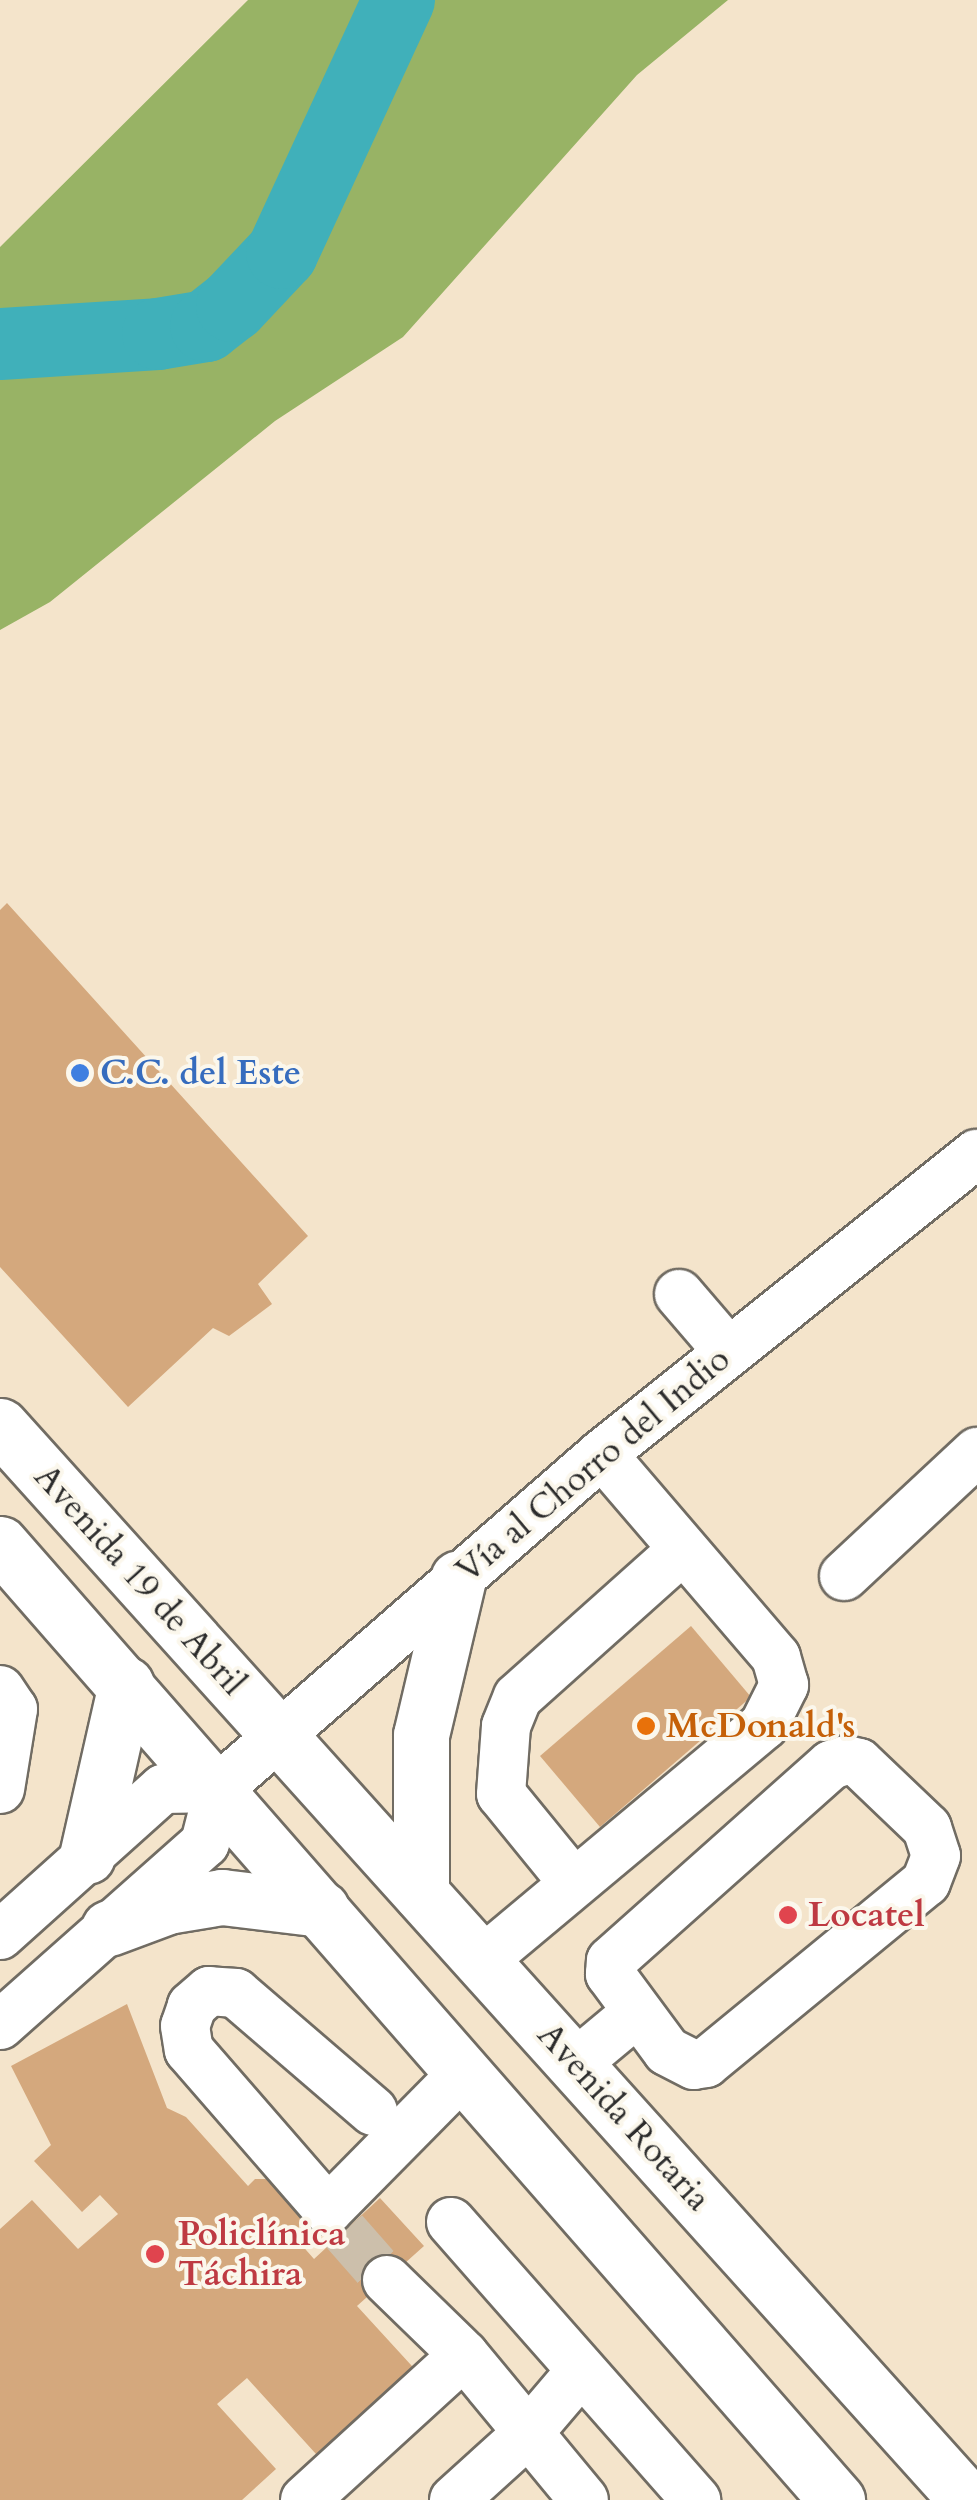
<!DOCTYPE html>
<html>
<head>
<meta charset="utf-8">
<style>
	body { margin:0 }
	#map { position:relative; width:977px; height:2500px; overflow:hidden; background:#f4e4cb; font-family:Cardo,serif }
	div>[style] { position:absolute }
	.forest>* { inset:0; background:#98b365 }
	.river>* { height:72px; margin:-36px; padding:0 36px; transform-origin:36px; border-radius:36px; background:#40b0ba }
	.building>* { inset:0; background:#d4a87d }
	.minor-tunnel>* { height:48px; margin-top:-24px; transform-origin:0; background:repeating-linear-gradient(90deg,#ccbfab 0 48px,transparent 0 72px) }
	.roads { filter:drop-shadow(2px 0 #716c63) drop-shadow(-2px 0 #716c63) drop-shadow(0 2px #716c63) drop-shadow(0 -2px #716c63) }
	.minor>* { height:48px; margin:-24px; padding:0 24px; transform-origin:24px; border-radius:24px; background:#fff }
	.major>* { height:55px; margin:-27.5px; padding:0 27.5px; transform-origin:27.5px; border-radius:27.5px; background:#fff }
	.dots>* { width:28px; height:28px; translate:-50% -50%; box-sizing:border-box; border:5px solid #fbf7ec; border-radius:50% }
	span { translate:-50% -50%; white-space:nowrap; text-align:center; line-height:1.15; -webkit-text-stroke:8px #fbf7ec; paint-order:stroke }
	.shop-label { font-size:35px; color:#366cbe; font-weight:700 }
	.left { translate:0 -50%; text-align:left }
	.street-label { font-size:35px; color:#2b2b2b }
	.food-label { font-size:35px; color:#c56008; font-weight:700 }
	.health-label { font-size:35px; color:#be3a42; font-weight:700 }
</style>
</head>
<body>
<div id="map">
	<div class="forest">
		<i style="clip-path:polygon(248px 0,728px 0,637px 75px,403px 337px,275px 421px,50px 602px,0 630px,0 247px)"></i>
	</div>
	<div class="river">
		<i style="left:0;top:344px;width:158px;rotate:-3.6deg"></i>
		<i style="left:158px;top:334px;width:49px;rotate:-9.5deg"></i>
		<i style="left:206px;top:326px;width:33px;rotate:-38deg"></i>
		<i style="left:232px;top:306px;width:73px;rotate:-46.7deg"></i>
		<i style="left:282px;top:253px;width:279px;rotate:-65.2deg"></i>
	</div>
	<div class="building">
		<i style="clip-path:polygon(7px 903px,308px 1236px,258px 1284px,272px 1304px,229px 1336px,213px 1328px,128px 1407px,0 1267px,0 910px)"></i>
		<i style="clip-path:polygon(691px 1626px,751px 1697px,600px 1827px,540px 1756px)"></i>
		<i style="clip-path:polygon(127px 2004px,167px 2108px,186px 2117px,248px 2186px,255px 2179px,282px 2179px,302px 2200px,299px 2227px,292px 2234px,314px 2259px,380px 2198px,424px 2246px,357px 2306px,422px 2377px,326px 2465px,247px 2378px,217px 2404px,276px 2469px,242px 2500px,0 2500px,0 2229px,32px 2200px,78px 2249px,118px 2214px,100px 2195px,82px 2212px,34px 2161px,51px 2145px,11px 2066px)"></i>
	</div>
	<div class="minor-tunnel">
		<i style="left:344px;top:2231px;width:65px;rotate:48.7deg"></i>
	</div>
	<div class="roads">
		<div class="minor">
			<i style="left:679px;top:1294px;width:74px;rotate:49.4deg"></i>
			<i style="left:844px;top:1576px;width:182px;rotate:-43deg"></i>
			<i style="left:0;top:1690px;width:23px;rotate:56deg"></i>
			<i style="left:13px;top:1709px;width:81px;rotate:99.2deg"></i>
			<i style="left:846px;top:1760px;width:13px;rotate:13deg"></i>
			<i style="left:859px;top:1763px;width:94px;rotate:43.7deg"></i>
			<i style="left:927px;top:1828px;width:29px;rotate:72deg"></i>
			<i style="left:936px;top:1856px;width:28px;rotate:111deg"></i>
			<i style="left:926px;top:1882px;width:285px;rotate:140.6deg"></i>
			<i style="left:706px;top:2063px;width:12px;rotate:171deg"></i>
			<i style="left:694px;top:2065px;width:30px;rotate:-153deg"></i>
			<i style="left:667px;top:2051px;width:96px;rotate:-126.5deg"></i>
			<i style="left:610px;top:1974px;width:13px;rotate:-86deg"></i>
			<i style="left:611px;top:1961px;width:295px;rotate:-41.7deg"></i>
			<i style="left:831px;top:1765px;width:16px;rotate:-18deg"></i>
			<i style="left:219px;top:1788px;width:508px;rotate:-41.09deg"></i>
			<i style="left:602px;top:1454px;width:480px;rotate:-38.7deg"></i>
			<i style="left:572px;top:1881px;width:112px;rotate:-129.2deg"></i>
			<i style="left:501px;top:1794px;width:68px;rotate:-85.8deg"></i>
			<i style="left:506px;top:1726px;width:31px;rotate:-68deg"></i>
			<i style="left:518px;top:1697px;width:217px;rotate:-41.8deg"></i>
			<i style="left:0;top:1935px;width:219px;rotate:-41.9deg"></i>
			<i style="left:163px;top:1789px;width:56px;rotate:-1deg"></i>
			<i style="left:483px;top:1960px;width:366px;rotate:-39.9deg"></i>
			<i style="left:764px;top:1725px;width:45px;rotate:-63.4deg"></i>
			<i style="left:784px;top:1685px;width:29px;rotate:-106deg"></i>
			<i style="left:776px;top:1657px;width:267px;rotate:-130.6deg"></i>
			<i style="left:0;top:2025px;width:274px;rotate:-41.6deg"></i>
			<i style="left:205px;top:1843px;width:57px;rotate:-75.7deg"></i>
			<i style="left:575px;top:2064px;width:78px;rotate:-39.8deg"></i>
			<i style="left:373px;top:2111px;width:181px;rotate:-139.3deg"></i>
			<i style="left:236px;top:1993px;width:27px;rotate:-176deg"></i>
			<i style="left:209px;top:1991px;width:23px;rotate:139deg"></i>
			<i style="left:192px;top:2006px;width:21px;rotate:109deg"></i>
			<i style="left:185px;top:2026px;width:24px;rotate:81deg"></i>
			<i style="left:189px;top:2050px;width:212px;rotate:49deg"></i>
			<i style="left:328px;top:2210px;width:192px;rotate:-45.4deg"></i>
			<i style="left:451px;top:2222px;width:371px;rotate:48.6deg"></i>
			<i style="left:387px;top:2280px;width:107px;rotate:44.2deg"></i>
			<i style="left:305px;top:2500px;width:215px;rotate:-42.4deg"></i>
			<i style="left:464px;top:2355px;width:188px;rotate:50.4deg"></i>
			<i style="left:454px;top:2500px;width:101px;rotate:-42.2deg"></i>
			<i style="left:529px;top:2432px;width:80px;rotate:-49.6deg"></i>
		</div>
		<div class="major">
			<i style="left:0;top:1426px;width:1445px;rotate:48deg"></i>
			<i style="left:0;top:1544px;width:1271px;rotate:48.8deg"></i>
			<i style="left:87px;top:1856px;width:176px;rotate:-77.2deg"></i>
			<i style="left:421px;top:1893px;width:158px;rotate:-90deg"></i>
			<i style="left:421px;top:1735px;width:161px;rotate:-76.7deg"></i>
			<i style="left:109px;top:1928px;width:63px;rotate:-20.4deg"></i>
			<i style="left:168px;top:1906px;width:55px;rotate:-9.5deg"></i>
			<i style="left:222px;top:1897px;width:100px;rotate:6.9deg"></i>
		</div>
	</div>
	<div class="dots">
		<i style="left:80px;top:1073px;background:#3f7fe0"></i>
		<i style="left:646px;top:1726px;background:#e8710a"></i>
		<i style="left:788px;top:1915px;background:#e0444e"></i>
		<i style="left:155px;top:2254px;background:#e0444e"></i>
	</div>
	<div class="shop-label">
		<span class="left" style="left:100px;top:1073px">C.C. del Este</span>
	</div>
	<div class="street-label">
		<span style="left:593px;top:1465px;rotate:-40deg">Vía al Chorro del Indio</span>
		<span style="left:140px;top:1580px;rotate:48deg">Avenida 19 de Abril</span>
		<span style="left:624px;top:2117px;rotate:48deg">Avenida Rotaria</span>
	</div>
	<div class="food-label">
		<span class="left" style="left:666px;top:1726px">McDonald's</span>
	</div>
	<div class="health-label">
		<span class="left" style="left:808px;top:1915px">Locatel</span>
		<span class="left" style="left:178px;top:2254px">Policlínica<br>Táchira</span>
	</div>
</div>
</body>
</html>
